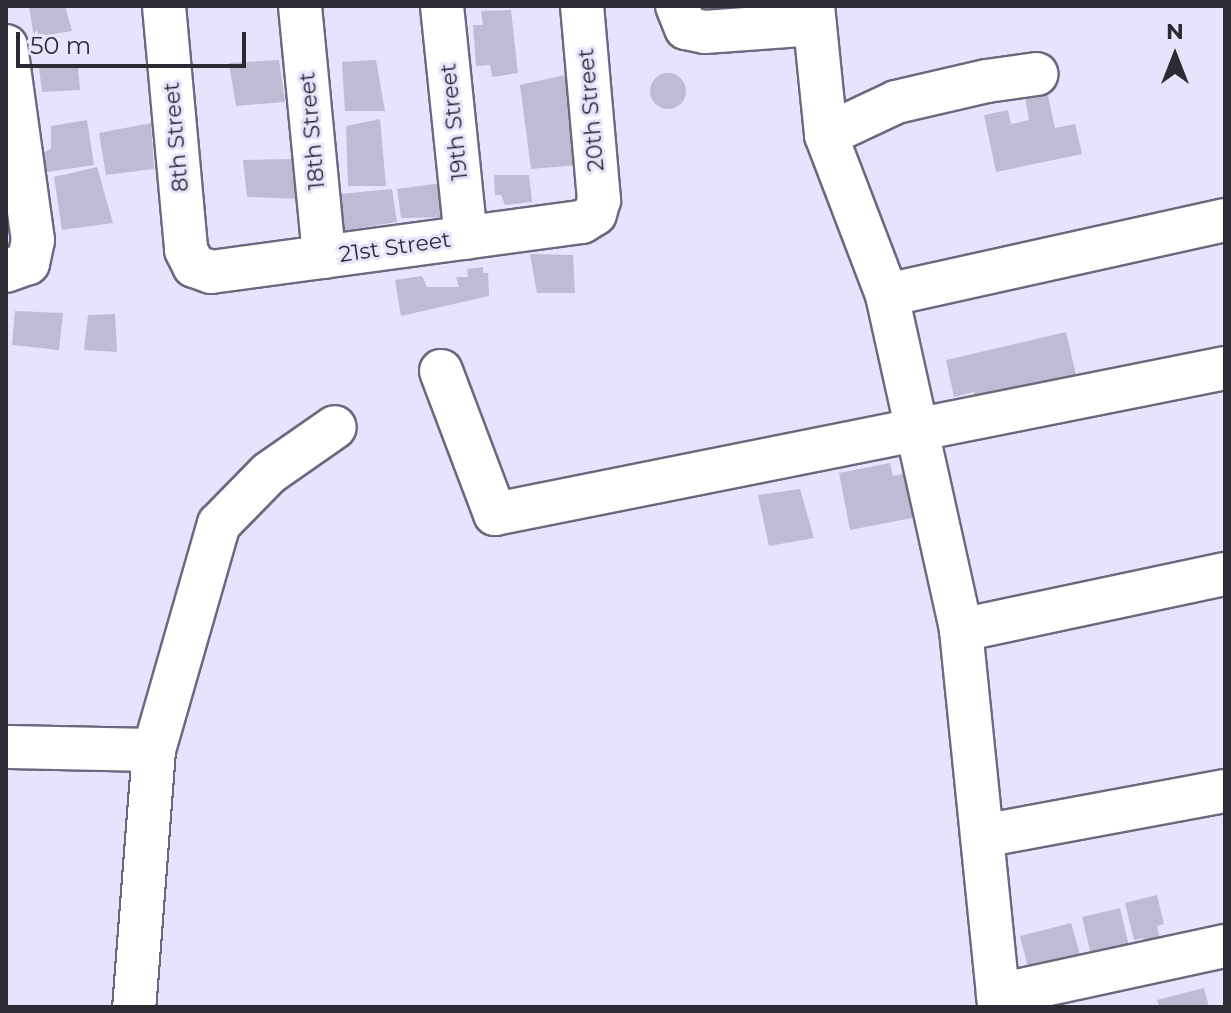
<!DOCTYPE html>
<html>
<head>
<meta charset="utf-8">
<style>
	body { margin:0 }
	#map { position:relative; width:1231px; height:1013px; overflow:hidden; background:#e8e2fd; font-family:Montserrat,sans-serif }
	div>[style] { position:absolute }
	.building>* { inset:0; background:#c0bad4 }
	.round { border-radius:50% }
	.roads { filter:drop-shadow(2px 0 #6e687f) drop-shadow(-2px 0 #6e687f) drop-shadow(0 2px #6e687f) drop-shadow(0 -2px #6e687f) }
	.minor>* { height:42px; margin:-21px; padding:0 21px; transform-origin:21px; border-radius:21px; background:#fff }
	span { translate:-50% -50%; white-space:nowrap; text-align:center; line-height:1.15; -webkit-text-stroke:6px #e8e2fd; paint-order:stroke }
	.street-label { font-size:22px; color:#2d2a34 }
	.frame { position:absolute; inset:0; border:8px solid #2d2a34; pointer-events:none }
	.north { position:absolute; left:1135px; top:16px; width:80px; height:80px; -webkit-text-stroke:6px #e8e2fd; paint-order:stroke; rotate:0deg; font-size:22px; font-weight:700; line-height:32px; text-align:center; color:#2d2a34 }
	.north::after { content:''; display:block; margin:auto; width:28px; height:36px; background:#2d2a34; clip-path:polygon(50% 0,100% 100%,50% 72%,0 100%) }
	.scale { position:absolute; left:16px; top:32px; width:230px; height:36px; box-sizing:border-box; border:4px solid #2d2a34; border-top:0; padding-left:10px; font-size:24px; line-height:28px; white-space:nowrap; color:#2d2a34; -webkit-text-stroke:6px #e8e2fd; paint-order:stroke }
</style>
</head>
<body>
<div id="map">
	<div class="building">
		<i style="clip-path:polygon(29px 6px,65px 6px,72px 31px,34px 37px)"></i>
		<i style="clip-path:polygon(511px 10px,518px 73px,492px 77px,490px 65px,476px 66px,473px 25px,483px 25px,481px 11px)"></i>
		<i style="clip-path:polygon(279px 60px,285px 102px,236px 106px,229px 63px)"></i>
		<i style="clip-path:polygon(376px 60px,385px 111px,345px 111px,342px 62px)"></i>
		<i style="clip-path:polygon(78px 67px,80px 90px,42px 92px,39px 68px)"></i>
		<i class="round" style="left:650px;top:73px;width:36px;height:36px"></i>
		<i style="clip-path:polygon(565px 75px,578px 165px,531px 169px,520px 85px)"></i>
		<i style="clip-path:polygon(1046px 87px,1055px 128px,1075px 124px,1082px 154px,996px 172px,984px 115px,1008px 110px,1011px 124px,1029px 120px,1024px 92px)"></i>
		<i style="clip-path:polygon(380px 119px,386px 186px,348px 186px,346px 126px)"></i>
		<i style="clip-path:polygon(87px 120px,94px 165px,40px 173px,33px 157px,51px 149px,51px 126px)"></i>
		<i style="clip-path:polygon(151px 123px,154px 169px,106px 175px,99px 133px)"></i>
		<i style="clip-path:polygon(294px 159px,302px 199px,247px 197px,243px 160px)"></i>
		<i style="clip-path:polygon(97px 167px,113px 223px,62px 230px,54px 177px)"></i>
		<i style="clip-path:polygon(494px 175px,529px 175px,532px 202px,505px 205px,501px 195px,495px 195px)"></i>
		<i style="clip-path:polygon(442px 183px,447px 217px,401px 218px,397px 189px)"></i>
		<i style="clip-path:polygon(392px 189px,397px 222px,335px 232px,330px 195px)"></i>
		<i style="clip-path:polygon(530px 254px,573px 255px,575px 293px,537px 293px)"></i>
		<i style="clip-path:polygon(483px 267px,483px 273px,488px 273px,489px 296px,401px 316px,395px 280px,422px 276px,427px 287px,459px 287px,456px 277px,468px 277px,467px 269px)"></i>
		<i style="clip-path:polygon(15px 311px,63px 313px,59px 350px,12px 345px)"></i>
		<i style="clip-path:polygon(115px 314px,117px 352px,84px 350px,88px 315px)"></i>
		<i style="clip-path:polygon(1066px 332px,1076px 375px,976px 399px,974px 392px,954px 397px,946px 360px)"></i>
		<i style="clip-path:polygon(890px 463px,893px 476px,913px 472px,922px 516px,850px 530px,839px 473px)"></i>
		<i style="clip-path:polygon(800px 489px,814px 538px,769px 546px,758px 495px)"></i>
		<i style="clip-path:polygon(1157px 895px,1164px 924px,1157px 926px,1161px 944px,1145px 947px,1143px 938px,1134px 940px,1125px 903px)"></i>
		<i style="clip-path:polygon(1120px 908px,1130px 951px,1092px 959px,1082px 917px)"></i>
		<i style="clip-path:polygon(1071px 923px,1081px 958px,1029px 971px,1020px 936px)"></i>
		<i style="clip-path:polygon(1204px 988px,1209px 1007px,1159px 1007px,1157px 1000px)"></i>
	</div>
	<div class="roads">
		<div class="minor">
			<i style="left:164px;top:6px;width:245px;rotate:84.8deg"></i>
			<i style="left:186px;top:250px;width:18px;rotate:63deg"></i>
			<i style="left:194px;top:266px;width:18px;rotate:19deg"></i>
			<i style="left:211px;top:272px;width:374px;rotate:-7.7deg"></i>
			<i style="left:582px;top:222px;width:15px;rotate:-32deg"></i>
			<i style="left:595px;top:214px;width:15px;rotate:-74deg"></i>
			<i style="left:599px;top:200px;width:195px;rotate:-95deg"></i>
			<i style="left:300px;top:6px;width:252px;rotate:84.5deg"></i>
			<i style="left:442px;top:6px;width:233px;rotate:84.1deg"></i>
			<i style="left:677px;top:6px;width:24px;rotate:68deg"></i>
			<i style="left:686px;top:28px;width:19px;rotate:12deg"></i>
			<i style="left:705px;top:32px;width:110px;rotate:-4.2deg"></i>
			<i style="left:813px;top:6px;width:130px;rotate:84.2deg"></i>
			<i style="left:826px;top:135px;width:171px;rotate:69.1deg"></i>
			<i style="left:887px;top:295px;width:343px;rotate:77.5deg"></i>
			<i style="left:961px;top:630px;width:379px;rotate:84.2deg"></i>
			<i style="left:6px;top:46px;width:196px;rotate:82.1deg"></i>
			<i style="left:33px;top:240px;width:24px;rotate:102deg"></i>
			<i style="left:28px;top:263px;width:23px;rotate:160deg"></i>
			<i style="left:826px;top:135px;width:77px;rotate:-25.2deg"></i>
			<i style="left:896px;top:102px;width:93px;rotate:-13deg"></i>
			<i style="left:987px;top:81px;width:50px;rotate:-8deg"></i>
			<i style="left:887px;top:295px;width:346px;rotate:-12.5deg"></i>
			<i style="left:441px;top:371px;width:153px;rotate:69.3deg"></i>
			<i style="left:495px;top:514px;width:744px;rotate:-11.31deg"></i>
			<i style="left:961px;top:630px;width:270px;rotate:-12deg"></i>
			<i style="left:6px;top:747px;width:148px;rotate:1.2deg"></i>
			<i style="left:154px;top:750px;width:258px;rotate:94.4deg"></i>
			<i style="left:154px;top:750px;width:235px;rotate:-74deg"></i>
			<i style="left:219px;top:524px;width:71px;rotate:-45.6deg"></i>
			<i style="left:269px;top:473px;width:80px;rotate:-34.9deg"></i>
			<i style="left:982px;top:836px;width:247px;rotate:-10.5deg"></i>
			<i style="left:998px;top:995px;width:232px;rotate:-12.2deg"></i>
		</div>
	</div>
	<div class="street-label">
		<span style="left:591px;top:110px;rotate:-95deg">20th Street</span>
		<span style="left:454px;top:122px;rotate:-96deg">19th Street</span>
		<span style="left:312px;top:131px;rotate:-95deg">18th Street</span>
		<span style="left:176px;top:137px;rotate:-95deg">8th Street</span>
		<span style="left:395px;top:247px;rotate:-8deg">21st Street</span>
	</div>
	<div class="frame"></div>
	<div class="north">N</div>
	<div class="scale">50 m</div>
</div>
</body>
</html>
